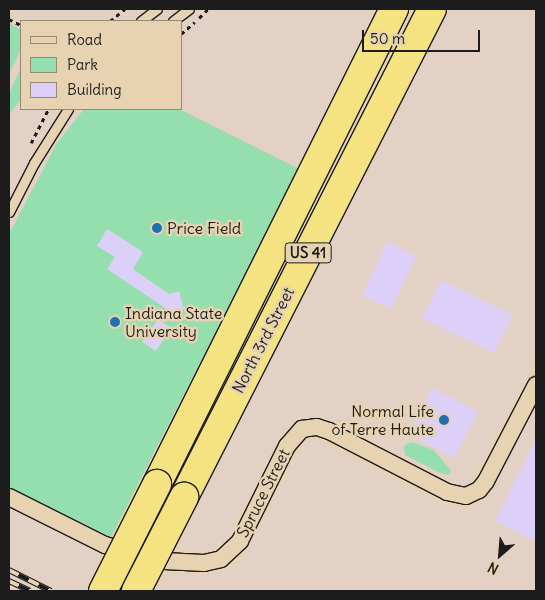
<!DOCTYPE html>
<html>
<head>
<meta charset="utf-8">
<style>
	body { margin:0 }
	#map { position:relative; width:545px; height:600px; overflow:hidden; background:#e7d2b1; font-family:Delius,sans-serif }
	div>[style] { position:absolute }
	.built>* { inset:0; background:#e4d1c6 }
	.green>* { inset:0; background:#95dead }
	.building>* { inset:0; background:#dcd0f8 }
	.path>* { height:2.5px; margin-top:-1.25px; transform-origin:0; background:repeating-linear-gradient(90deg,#1c1c1c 0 4px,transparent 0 8px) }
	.roads { filter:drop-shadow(1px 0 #1c1c1c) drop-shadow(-1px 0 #1c1c1c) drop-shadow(0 1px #1c1c1c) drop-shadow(0 -1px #1c1c1c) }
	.service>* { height:9px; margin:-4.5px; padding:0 4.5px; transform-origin:4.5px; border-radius:4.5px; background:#e7d2b1 }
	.minor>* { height:16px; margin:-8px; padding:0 8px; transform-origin:8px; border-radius:8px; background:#e7d2b1 }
	.trunk>* { height:28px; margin:-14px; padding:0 14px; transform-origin:14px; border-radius:14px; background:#f5e382 }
	.rail>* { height:5.5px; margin-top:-2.75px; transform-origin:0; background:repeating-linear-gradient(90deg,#e7d2b1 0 11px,#1c1c1c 0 22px); box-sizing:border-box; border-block:1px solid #1c1c1c }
	.bridges { filter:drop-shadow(1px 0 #1c1c1c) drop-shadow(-1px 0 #1c1c1c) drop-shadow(0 1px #1c1c1c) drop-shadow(0 -1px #1c1c1c) }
	.trunk-bridge>* { height:28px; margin:-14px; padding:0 14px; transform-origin:14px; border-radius:14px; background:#f5e382 }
	.dots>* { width:14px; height:14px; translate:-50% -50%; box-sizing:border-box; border:2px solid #e7d2b1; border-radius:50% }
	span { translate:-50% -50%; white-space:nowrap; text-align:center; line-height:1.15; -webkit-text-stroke:5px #e7d2b1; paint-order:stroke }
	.shield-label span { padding:1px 4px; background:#e7d2b1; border:1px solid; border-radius:4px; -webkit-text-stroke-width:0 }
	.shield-label { font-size:15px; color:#1c1c1c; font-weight:700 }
	.poi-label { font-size:16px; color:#1c1c1c }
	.left { translate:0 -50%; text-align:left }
	.right { translate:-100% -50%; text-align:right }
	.street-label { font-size:16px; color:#1c1c1c }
	.frame { position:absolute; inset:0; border:10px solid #1c1c1c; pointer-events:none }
	.legend { position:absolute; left:20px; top:20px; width:162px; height:90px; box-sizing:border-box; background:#e7d2b1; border:1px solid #968975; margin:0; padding:6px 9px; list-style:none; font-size:15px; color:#1c1c1c }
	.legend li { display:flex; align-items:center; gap:10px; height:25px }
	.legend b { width:25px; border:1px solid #968975 }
	.north { position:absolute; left:475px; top:530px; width:50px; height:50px; -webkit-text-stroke:4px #e7d2b1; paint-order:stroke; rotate:207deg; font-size:14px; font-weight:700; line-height:20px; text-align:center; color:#1c1c1c }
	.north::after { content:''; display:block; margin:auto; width:18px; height:22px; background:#1c1c1c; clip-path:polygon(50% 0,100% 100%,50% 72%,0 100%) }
	.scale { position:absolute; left:362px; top:30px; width:118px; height:22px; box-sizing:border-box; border:2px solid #1c1c1c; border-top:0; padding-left:6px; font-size:15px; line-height:18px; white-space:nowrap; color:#1c1c1c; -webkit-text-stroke:4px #e7d2b1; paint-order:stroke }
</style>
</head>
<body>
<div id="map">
	<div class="built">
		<i style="clip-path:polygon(evenodd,9px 9px,379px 9px,144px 477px,141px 476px,111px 537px,9px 487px,9px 9px,21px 21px,181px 21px,181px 109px,21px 109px,21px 21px)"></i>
		<i style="clip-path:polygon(446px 9px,536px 9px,536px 362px,470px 484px,458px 485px,331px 420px,320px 417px,301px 419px,283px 432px,226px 542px,204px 552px,176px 552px,199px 505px,196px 503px)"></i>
		<i style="clip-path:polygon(536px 407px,536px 591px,156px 591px,165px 574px,207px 574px,234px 565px,244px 556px,301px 446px,311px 437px,448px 506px,468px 509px,485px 500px)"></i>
		<i style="clip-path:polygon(9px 506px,102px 554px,83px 591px,9px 591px)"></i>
	</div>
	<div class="green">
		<i style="clip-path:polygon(9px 23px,21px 30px,21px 49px,9px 74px)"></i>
		<i style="clip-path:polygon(21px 67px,21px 99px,9px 115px,9px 94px)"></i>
		<i style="clip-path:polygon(84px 109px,179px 109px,299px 169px,111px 537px,9px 487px,9px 234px,57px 143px)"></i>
		<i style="clip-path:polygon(411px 442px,434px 450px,451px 471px,448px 475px,440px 473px,405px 455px,404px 446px)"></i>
	</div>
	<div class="building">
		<i style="clip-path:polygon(107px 229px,143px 252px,133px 269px,169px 294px,179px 291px,184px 309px,171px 312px,107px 269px,115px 257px,97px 246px)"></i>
		<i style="clip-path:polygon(387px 242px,416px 256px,391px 309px,362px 295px)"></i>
		<i style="clip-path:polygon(441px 280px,513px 315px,494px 353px,422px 318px)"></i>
		<i style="clip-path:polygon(158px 319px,171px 328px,156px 351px,142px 342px)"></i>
		<i style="clip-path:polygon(432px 388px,478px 412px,454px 458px,408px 434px)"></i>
		<i style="clip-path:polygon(536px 439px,536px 541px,495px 521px)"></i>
	</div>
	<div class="path">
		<i style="left:199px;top:18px;width:13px;rotate:-45deg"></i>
		<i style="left:9px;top:19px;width:13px;rotate:27deg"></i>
		<i style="left:110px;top:21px;width:19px;rotate:-39deg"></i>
		<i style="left:181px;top:34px;width:18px;rotate:-41deg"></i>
		<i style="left:31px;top:143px;width:38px;rotate:-63deg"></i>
	</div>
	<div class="roads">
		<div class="service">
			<i style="left:141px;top:21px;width:20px;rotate:-37deg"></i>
			<i style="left:173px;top:21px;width:20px;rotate:-37deg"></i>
			<i style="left:9px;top:212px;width:55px;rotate:-63deg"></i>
			<i style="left:34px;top:163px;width:64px;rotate:-57.8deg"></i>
		</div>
		<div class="minor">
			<i style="left:9px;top:497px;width:107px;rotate:26.6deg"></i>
			<i style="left:105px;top:545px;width:61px;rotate:15.2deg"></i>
			<i style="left:164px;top:561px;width:40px;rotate:2.9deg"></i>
			<i style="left:204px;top:563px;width:17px;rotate:-13deg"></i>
			<i style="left:221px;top:559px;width:26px;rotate:-43deg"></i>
			<i style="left:240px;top:541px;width:106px;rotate:-63.7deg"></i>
			<i style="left:287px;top:446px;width:23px;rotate:-49deg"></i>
			<i style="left:302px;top:429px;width:15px;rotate:-8deg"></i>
			<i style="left:317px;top:427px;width:13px;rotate:18deg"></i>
			<i style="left:329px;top:431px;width:133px;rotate:27.3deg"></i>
			<i style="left:447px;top:492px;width:19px;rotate:12deg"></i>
			<i style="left:466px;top:496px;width:14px;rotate:-25deg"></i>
			<i style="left:479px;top:490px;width:11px;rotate:-52deg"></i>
			<i style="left:486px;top:481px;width:108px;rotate:-62.5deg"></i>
		</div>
		<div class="trunk">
			<i style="left:157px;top:484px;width:531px;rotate:-63.48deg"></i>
			<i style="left:184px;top:497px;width:547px;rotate:-63.06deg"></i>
		</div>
	</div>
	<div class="rail">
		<i style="left:9px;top:570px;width:47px;rotate:26.6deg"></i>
		<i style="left:9px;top:581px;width:23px;rotate:25deg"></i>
	</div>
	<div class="bridges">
		<div class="trunk-bridge">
			<i style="left:103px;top:591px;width:120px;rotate:-63.2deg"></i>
			<i style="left:136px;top:591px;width:106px;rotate:-62.9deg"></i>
		</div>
	</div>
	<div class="dots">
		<i style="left:157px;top:228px;background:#1f6fb2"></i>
		<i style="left:115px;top:322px;background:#1f6fb2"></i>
		<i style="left:444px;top:420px;background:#1f6fb2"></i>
	</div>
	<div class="shield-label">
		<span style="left:308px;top:253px">US 41</span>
	</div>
	<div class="poi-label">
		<span class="left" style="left:167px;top:228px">Price Field</span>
		<span class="left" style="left:125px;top:322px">Indiana State<br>University</span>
		<span class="right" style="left:434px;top:420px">Normal Life<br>of Terre Haute</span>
	</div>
	<div class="street-label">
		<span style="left:263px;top:340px;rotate:-63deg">North 3rd Street</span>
		<span style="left:263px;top:493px;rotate:-63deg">Spruce Street</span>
	</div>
	<div class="frame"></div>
	<ul class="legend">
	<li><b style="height:6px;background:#e7d2b1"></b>Road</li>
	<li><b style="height:14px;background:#95dead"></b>Park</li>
	<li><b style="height:14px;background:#dcd0f8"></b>Building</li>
	</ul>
	<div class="north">N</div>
	<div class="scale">50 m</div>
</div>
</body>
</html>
